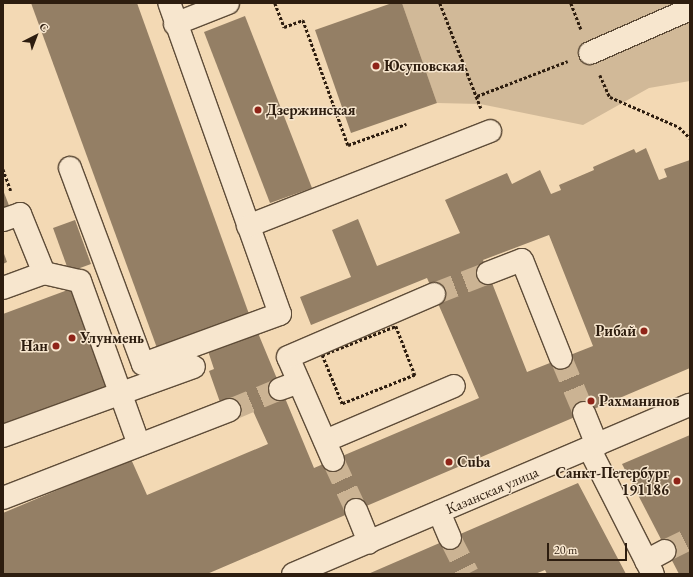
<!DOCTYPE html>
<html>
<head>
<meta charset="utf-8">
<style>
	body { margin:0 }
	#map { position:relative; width:693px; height:577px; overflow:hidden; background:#f3d9b4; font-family:"EB Garamond",serif }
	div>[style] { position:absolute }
	.green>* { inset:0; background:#d1b998 }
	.building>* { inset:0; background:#947f65 }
	.minor-tunnel>* { height:22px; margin-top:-11px; transform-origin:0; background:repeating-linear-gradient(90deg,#cbb393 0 22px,transparent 0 33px) }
	.path>* { height:2.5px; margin-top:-1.25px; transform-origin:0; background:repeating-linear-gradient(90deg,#2d1d0f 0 3px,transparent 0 5px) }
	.roads { filter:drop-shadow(1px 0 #5e4c38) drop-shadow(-1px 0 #5e4c38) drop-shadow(0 1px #5e4c38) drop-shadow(0 -1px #5e4c38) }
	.minor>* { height:22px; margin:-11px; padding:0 11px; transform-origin:11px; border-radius:11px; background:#f7e6ce }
	.dots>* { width:11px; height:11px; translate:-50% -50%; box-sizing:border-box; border:2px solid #f7e6ce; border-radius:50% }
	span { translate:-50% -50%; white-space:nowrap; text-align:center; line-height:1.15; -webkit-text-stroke:3px #f7e6ce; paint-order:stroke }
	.poi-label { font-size:15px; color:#2d1d0f; font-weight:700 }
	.left { translate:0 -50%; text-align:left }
	.right { translate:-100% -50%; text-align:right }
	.street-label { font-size:15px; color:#2d1d0f }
	.frame { position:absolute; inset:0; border:4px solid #2d1d0f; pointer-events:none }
	.north { position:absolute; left:16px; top:16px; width:40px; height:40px; -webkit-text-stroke:3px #f7e6ce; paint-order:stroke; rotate:42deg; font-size:11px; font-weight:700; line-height:16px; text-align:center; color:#2d1d0f }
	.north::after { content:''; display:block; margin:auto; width:14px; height:18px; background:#2d1d0f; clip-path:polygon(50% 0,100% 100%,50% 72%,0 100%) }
	.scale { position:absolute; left:547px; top:543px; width:80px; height:18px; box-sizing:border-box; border:2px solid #2d1d0f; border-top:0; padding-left:5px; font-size:12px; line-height:14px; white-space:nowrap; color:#2d1d0f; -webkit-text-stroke:3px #f7e6ce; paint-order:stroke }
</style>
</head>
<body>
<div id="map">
	<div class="green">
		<i style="clip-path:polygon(402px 3px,690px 3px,690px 81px,649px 88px,583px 125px,480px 104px,437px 103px)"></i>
	</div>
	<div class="building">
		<i style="clip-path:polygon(31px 3px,137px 3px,249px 314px,157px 348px)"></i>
		<i style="clip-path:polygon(392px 3px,402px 3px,437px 103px,351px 133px,315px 30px)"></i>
		<i style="clip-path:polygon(245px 16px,312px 188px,270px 203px,204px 32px)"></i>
		<i style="clip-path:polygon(evenodd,646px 148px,659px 180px,667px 177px,664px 169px,690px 160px,690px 368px,207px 574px,3px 574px,3px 513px,131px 459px,147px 495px,268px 444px,253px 411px,233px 419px,221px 405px,209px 371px,214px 369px,208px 351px,258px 333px,314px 468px,479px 398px,427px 278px,311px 325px,300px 297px,351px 277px,332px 230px,358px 219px,377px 266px,460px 233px,445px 200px,507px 173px,512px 184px,540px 170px,551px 194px,561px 190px,559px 185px,594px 170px,593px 167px,634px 149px,636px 153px,646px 148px,549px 235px,593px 346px,527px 372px,483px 260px,549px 235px)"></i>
		<i style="clip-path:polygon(3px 190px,10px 208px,3px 209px)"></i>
		<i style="clip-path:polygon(75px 220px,91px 264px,69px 272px,53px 228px)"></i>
		<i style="clip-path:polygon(3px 251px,7px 262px,3px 264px)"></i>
		<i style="clip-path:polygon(73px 288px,108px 387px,3px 425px,3px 314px)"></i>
		<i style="clip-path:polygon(690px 435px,690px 574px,679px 574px,622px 464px)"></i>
		<i style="clip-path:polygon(578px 483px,626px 574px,547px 574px,545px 570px,535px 574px,368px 574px)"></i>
	</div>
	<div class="minor-tunnel">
		<i style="left:434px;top:294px;width:58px;rotate:-21.3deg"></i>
		<i style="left:561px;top:358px;width:60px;rotate:67.3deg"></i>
		<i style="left:230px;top:410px;width:54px;rotate:-22.8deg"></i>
		<i style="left:333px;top:460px;width:55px;rotate:65.3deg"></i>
		<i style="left:450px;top:538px;width:40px;rotate:63.4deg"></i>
		<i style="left:665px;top:551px;width:28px;rotate:-26deg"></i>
	</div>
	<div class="path">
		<i style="left:275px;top:3px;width:26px;rotate:69deg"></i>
		<i style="left:284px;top:27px;width:20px;rotate:-20deg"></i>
		<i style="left:303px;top:20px;width:133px;rotate:70.2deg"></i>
		<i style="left:348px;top:145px;width:62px;rotate:-19.9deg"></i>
		<i style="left:440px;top:3px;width:113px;rotate:68.7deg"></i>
		<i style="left:571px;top:3px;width:28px;rotate:69deg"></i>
		<i style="left:600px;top:75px;width:24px;rotate:66deg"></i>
		<i style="left:610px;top:97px;width:75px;rotate:23.5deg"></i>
		<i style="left:679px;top:127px;width:16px;rotate:45deg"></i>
		<i style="left:477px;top:96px;width:97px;rotate:-21deg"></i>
		<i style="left:3px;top:169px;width:23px;rotate:70deg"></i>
		<i style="left:396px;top:326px;width:53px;rotate:68.8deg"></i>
		<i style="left:415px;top:375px;width:79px;rotate:158.3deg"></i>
		<i style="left:342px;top:404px;width:53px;rotate:-112.2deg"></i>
		<i style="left:322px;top:355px;width:79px;rotate:-21.4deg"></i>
	</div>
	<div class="roads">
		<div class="minor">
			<i style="left:175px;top:24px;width:57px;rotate:-21.6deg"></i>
			<i style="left:590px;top:53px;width:109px;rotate:-23.7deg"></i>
			<i style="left:70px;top:168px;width:209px;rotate:69.6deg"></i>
			<i style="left:143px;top:364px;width:146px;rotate:-20.1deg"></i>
			<i style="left:280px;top:314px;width:330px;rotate:-109.6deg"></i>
			<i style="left:3px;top:220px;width:18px;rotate:-19deg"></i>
			<i style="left:20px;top:214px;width:64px;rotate:67.9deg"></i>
			<i style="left:248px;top:226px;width:260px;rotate:-21.4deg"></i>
			<i style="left:488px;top:273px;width:36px;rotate:-21deg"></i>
			<i style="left:522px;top:260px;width:105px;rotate:68.3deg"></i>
			<i style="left:3px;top:288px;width:44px;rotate:-20.1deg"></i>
			<i style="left:44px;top:273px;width:37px;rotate:13deg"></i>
			<i style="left:80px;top:281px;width:174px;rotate:70.2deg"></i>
			<i style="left:280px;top:389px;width:20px;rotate:-20deg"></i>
			<i style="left:584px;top:413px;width:35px;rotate:68deg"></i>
			<i style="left:3px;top:436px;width:203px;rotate:-19.9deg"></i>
			<i style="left:325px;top:441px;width:140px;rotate:-23.1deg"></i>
			<i style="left:589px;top:448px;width:141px;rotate:63.1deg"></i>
			<i style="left:333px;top:460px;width:112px;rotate:-113.6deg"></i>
			<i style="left:288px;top:357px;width:159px;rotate:-23.3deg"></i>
			<i style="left:3px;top:498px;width:243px;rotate:-21.2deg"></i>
			<i style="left:356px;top:510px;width:35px;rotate:68deg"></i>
			<i style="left:439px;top:512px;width:28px;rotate:67deg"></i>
			<i style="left:646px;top:561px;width:21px;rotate:-28deg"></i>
			<i style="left:293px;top:574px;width:431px;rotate:-23.1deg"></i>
		</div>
	</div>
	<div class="dots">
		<i style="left:376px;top:66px;background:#8f2418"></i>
		<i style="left:258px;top:110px;background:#8f2418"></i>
		<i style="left:644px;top:331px;background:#8f2418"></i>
		<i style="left:72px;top:338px;background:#8f2418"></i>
		<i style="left:56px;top:346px;background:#8f2418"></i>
		<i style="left:591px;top:401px;background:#8f2418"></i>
		<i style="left:449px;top:462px;background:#8f2418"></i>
		<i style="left:677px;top:481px;background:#8f2418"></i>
	</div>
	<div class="poi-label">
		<span class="left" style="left:384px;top:66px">Юсуповская</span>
		<span class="left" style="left:266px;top:110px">Дзержинская</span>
		<span class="right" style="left:636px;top:331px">Рибай</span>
		<span class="left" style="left:80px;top:338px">Улунмень</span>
		<span class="right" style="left:48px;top:346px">Нан</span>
		<span class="left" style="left:599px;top:401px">Рахманинов</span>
		<span class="left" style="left:457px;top:462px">Cuba</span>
		<span class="right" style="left:669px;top:481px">Санкт-Петербург<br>191186</span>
	</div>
	<div class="street-label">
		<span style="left:492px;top:490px;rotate:-23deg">Казанская улица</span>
	</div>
	<div class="frame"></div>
	<div class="north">С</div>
	<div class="scale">20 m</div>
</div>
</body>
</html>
